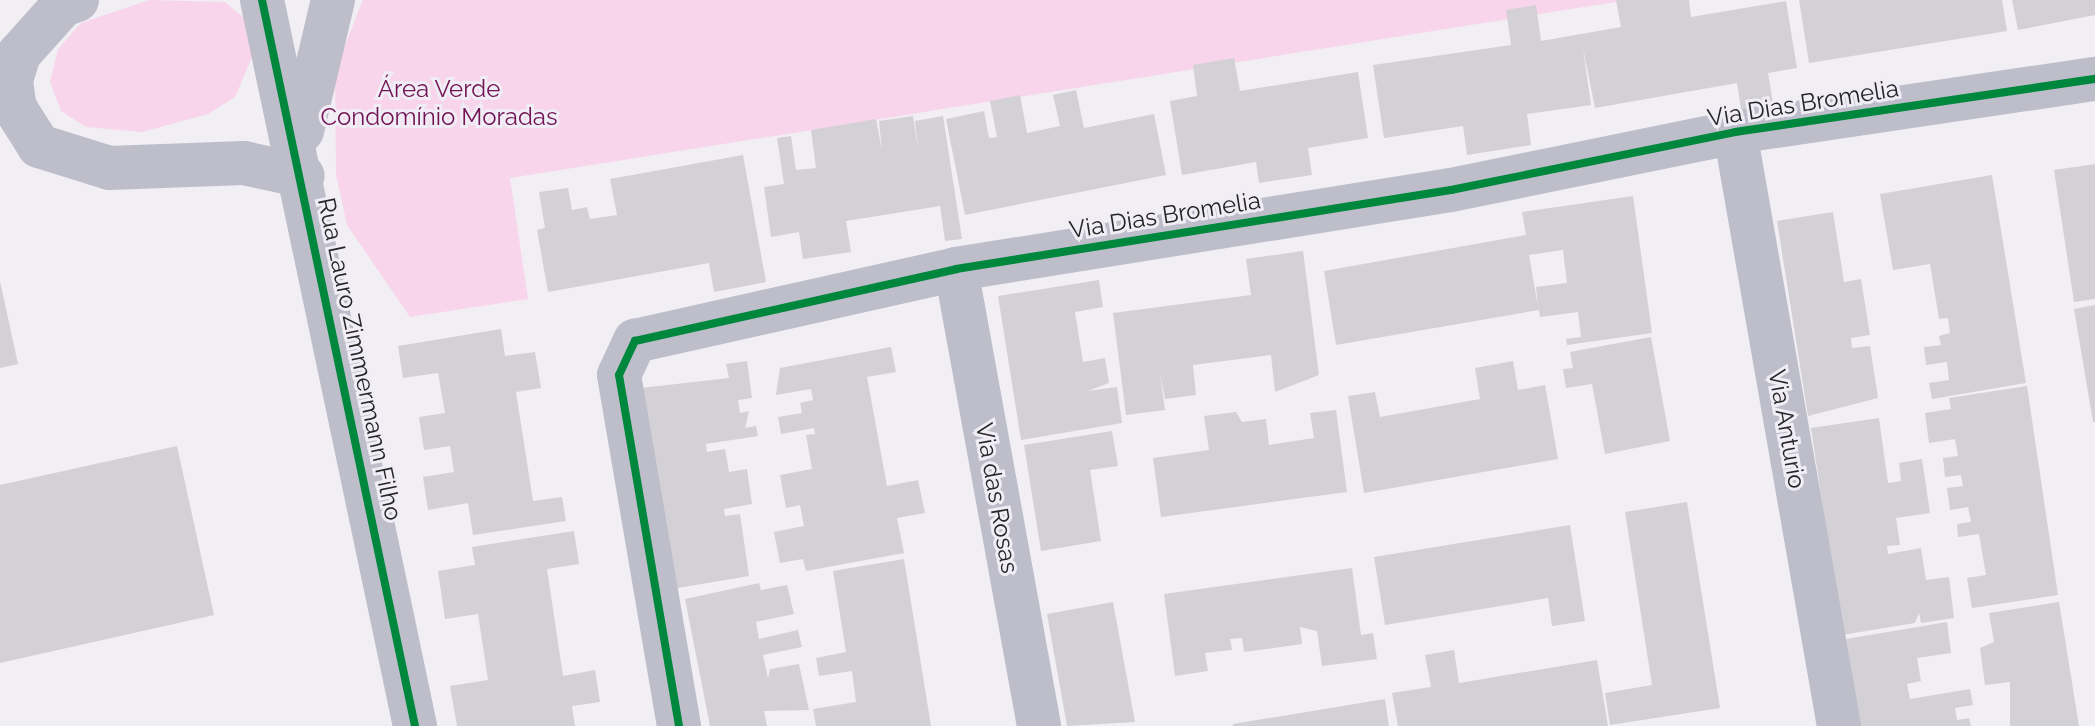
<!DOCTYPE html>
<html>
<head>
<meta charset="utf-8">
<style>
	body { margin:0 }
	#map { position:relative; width:2095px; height:726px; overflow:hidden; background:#f1eff4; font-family:Raleway,sans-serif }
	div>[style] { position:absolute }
	.green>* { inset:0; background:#f8d5ea }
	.building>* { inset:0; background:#d3d1d5 }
	.minor>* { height:44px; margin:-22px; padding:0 22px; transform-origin:22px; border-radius:22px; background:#bdbec9 }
	.cycleway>* { height:8px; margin:-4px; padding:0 4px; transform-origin:4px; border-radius:4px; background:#00873e }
	span { translate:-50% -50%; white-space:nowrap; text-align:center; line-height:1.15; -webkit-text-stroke:6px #f0edf6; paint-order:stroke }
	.park-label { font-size:24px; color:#721453 }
	.street-label { font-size:24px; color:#252427 }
</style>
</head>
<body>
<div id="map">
	<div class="green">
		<i style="clip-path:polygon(149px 0,225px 2px,250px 23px,257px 46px,235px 97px,208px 114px,142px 132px,86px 127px,61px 111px,50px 82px,58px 49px,81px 23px)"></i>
		<i style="clip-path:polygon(363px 0,1628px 0,510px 178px,528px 299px,410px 317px,347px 225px,336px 175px,335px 70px)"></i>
	</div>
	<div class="building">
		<i style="clip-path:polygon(1616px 0,1689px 0,1691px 17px,1786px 1px,1797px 68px,1768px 73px,1773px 103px,1741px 109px,1737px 83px,1595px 108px,1583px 48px,1591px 105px,1527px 114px,1531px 145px,1467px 155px,1463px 126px,1384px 138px,1373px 65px,1511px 45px,1506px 10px,1536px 5px,1541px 41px,1621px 27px)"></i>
		<i style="clip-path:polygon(1799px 0,2002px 0,2007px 31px,1809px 63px)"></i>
		<i style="clip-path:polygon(2012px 0,2095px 0,2095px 15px,2018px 30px)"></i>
		<i style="clip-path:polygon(1234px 58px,1240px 91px,1358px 72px,1368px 138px,1308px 148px,1312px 175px,1259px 183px,1256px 162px,1182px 175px,1170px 101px,1197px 96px,1193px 65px)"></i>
		<i style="clip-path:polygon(1076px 90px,1084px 128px,1154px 114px,1166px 175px,965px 215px,946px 119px,984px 111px,989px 138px,997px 137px,990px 101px,1020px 95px,1027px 133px,1060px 126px,1053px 95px)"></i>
		<i style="clip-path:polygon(913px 116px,918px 149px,915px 121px,943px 116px,962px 239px,945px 241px,940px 206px,846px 221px,851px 252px,803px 259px,799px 232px,771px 237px,764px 187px,784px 184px,777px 138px,791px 136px,796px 170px,816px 168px,811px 130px,876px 119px,882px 151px,879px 121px)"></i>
		<i style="clip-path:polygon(743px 155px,766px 282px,714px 292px,709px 263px,548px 292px,537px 230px,545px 228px,539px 192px,568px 188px,572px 210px,587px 207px,590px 219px,617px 215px,610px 179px)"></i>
		<i style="clip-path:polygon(2095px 164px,2095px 299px,2074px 302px,2054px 170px)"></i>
		<i style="clip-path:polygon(1992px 175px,2026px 383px,1932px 399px,1929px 383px,1949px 380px,1947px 362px,1926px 365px,1924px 347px,1941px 345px,1939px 336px,1950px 333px,1948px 318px,1939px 319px,1930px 264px,1893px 270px,1880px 194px)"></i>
		<i style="clip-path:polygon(evenodd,1633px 196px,1652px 333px,1567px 345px,1566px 339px,1581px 337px,1578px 312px,1540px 317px,1539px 310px,1336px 345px,1324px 271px,1526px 235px,1522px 212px,1633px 196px,1563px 250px,1567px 283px,1536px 287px,1538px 307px,1529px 255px,1563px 250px)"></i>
		<i style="clip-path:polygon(1833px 212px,1844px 282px,1861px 279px,1870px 335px,1851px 338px,1852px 348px,1870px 346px,1878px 398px,1808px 416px,1777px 221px)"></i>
		<i style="clip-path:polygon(1303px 251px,1319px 375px,1275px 392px,1271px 355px,1193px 365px,1196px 395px,1165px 399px,1160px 374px,1165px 410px,1126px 415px,1113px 313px,1251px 295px,1246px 259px)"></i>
		<i style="clip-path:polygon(1099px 280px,1103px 307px,1075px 312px,1083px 362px,1105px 358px,1109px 383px,1088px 391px,1117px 387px,1122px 423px,1021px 440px,998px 296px)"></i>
		<i style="clip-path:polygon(0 281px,18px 364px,0 368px)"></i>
		<i style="clip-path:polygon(2095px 305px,2095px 422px,2093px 422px,2074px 309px)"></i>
		<i style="clip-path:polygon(501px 329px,505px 356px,535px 352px,541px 388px,516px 392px,533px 501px,562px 497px,566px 521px,473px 535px,468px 503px,428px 510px,423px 477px,454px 472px,450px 446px,424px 450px,419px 417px,445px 413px,438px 373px,403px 378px,398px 346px)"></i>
		<i style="clip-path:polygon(1651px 337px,1670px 441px,1605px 454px,1592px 384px,1566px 388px,1563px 369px,1573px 368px,1570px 352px)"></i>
		<i style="clip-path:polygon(891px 347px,896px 372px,867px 377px,887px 486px,918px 480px,925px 513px,897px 518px,904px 553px,806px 571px,803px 559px,780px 563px,774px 532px,804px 526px,800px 505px,786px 508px,780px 475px,812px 469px,806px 435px,815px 434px,814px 428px,781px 434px,778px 417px,802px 413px,800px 403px,813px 400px,811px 389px,776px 395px,780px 368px)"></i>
		<i style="clip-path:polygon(747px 361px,752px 398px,738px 400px,740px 413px,749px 411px,745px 428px,756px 426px,758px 436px,706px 444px,707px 452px,725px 449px,729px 472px,747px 469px,752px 504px,724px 509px,725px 516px,740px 514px,749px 576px,672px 589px,641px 388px,729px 378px,726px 364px)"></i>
		<i style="clip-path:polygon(1513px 361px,1518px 390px,1545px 385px,1558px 459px,1364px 493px,1348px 396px,1375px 392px,1380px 417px,1480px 399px,1475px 368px)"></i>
		<i style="clip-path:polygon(2027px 386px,2058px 595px,1972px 608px,1967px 578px,1986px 575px,1979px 534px,1958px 537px,1957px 524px,1971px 522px,1968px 507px,1950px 510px,1947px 488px,1963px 486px,1961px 475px,1945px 477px,1943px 458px,1958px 456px,1955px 439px,1929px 443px,1925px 413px,1951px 409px,1949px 398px)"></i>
		<i style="clip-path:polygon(1336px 410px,1347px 492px,1161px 517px,1153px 458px,1209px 450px,1204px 416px,1236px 412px,1242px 422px,1266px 419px,1269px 445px,1314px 438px,1310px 413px)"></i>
		<i style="clip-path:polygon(1879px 418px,1888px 483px,1901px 481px,1899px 463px,1922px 459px,1930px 513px,1896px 518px,1900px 545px,1887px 546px,1888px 554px,1921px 548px,1926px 580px,1949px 577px,1954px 618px,1921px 623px,1919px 613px,1915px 623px,1842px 635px,1811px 428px)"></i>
		<i style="clip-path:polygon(1112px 431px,1118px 466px,1090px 470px,1101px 541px,1041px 551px,1024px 445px)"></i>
		<i style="clip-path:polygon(177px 446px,214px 615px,0 663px,0 485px)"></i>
		<i style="clip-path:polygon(1687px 502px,1720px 708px,1610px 725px,1605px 693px,1652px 685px,1625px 512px)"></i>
		<i style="clip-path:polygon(1570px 525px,1585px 621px,1552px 626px,1548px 598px,1385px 625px,1374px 557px)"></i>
		<i style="clip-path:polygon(574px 531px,579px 564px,547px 569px,563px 676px,595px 670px,600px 702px,572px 706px,575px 726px,457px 726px,450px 686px,488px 680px,478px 614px,445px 619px,438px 571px,475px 565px,472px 547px)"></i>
		<i style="clip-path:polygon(904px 559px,931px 726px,816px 726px,813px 709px,856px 702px,852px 671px,819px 676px,816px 658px,846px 652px,833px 571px)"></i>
		<i style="clip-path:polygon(1352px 568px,1361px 635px,1373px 633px,1377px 659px,1322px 666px,1317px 631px,1300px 627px,1302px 644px,1244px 652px,1242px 638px,1230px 639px,1232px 650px,1205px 653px,1208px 671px,1175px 676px,1164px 594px)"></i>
		<i style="clip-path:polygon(759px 583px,761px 590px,787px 585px,794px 614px,756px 622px,759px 639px,798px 630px,802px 647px,763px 655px,768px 678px,770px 669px,799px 664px,809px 710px,764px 711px,767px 726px,710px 726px,685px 599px)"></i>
		<i style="clip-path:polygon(1113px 602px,1135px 722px,1067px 726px,1047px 614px)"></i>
		<i style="clip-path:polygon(2059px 602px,2079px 726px,2010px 726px,2010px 682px,1985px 685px,1980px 648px,1994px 642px,1989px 613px)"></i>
		<i style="clip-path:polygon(1947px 622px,1951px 653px,1917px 658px,1921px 681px,1907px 684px,1910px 699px,1970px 689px,1973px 705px,1955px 708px,1957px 720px,1969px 718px,1971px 726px,1860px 726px,1846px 639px)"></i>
		<i style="clip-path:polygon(1454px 650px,1459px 683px,1597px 660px,1608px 726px,1398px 726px,1392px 693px,1431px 687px,1425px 655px)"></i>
		<i style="clip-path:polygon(1385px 699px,1389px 726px,1233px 726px,1233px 724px)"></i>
	</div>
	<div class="minor">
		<i style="left:77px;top:0;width:15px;rotate:160deg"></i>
		<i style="left:63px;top:5px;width:66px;rotate:131.9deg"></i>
		<i style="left:19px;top:54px;width:28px;rotate:107deg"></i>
		<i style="left:11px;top:81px;width:27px;rotate:82deg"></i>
		<i style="left:15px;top:108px;width:45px;rotate:57.7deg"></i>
		<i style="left:39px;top:146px;width:73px;rotate:17.4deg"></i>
		<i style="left:109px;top:168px;width:135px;rotate:-2.1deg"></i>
		<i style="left:244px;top:163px;width:60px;rotate:12.4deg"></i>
		<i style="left:262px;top:0;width:742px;rotate:78.1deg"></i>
		<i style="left:302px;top:131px;width:135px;rotate:-76.7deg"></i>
		<i style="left:1735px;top:132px;width:603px;rotate:80.07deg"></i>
		<i style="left:956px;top:269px;width:464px;rotate:79.7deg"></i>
		<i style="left:679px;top:726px;width:356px;rotate:-99.7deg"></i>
		<i style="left:619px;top:375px;width:38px;rotate:-65deg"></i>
		<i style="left:635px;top:341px;width:329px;rotate:-12.6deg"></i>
		<i style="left:956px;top:269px;width:501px;rotate:-9.07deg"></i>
		<i style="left:1451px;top:190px;width:290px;rotate:-11.5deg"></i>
		<i style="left:1735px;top:132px;width:364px;rotate:-8.4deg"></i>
	</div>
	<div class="cycleway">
		<i style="left:262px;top:0;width:742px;rotate:78.1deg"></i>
		<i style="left:679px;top:726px;width:356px;rotate:-99.7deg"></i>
		<i style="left:619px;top:375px;width:38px;rotate:-65deg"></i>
		<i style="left:635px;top:341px;width:329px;rotate:-12.6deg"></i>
		<i style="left:956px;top:269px;width:501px;rotate:-9.07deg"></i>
		<i style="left:1451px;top:190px;width:290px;rotate:-11.5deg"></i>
		<i style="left:1735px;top:132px;width:364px;rotate:-8.4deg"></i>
	</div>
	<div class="park-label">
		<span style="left:439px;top:103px">Área Verde<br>Condomínio Moradas</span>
	</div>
	<div class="street-label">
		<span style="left:1803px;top:103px;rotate:-9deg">Via Dias Bromelia</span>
		<span style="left:1165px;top:215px;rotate:-9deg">Via Dias Bromelia</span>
		<span style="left:360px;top:359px;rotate:78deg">Rua Lauro Zimmermann Filho</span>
		<span style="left:1787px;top:429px;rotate:80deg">Via Anturio</span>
		<span style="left:997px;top:498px;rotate:80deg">Via das Rosas</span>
	</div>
</div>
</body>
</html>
